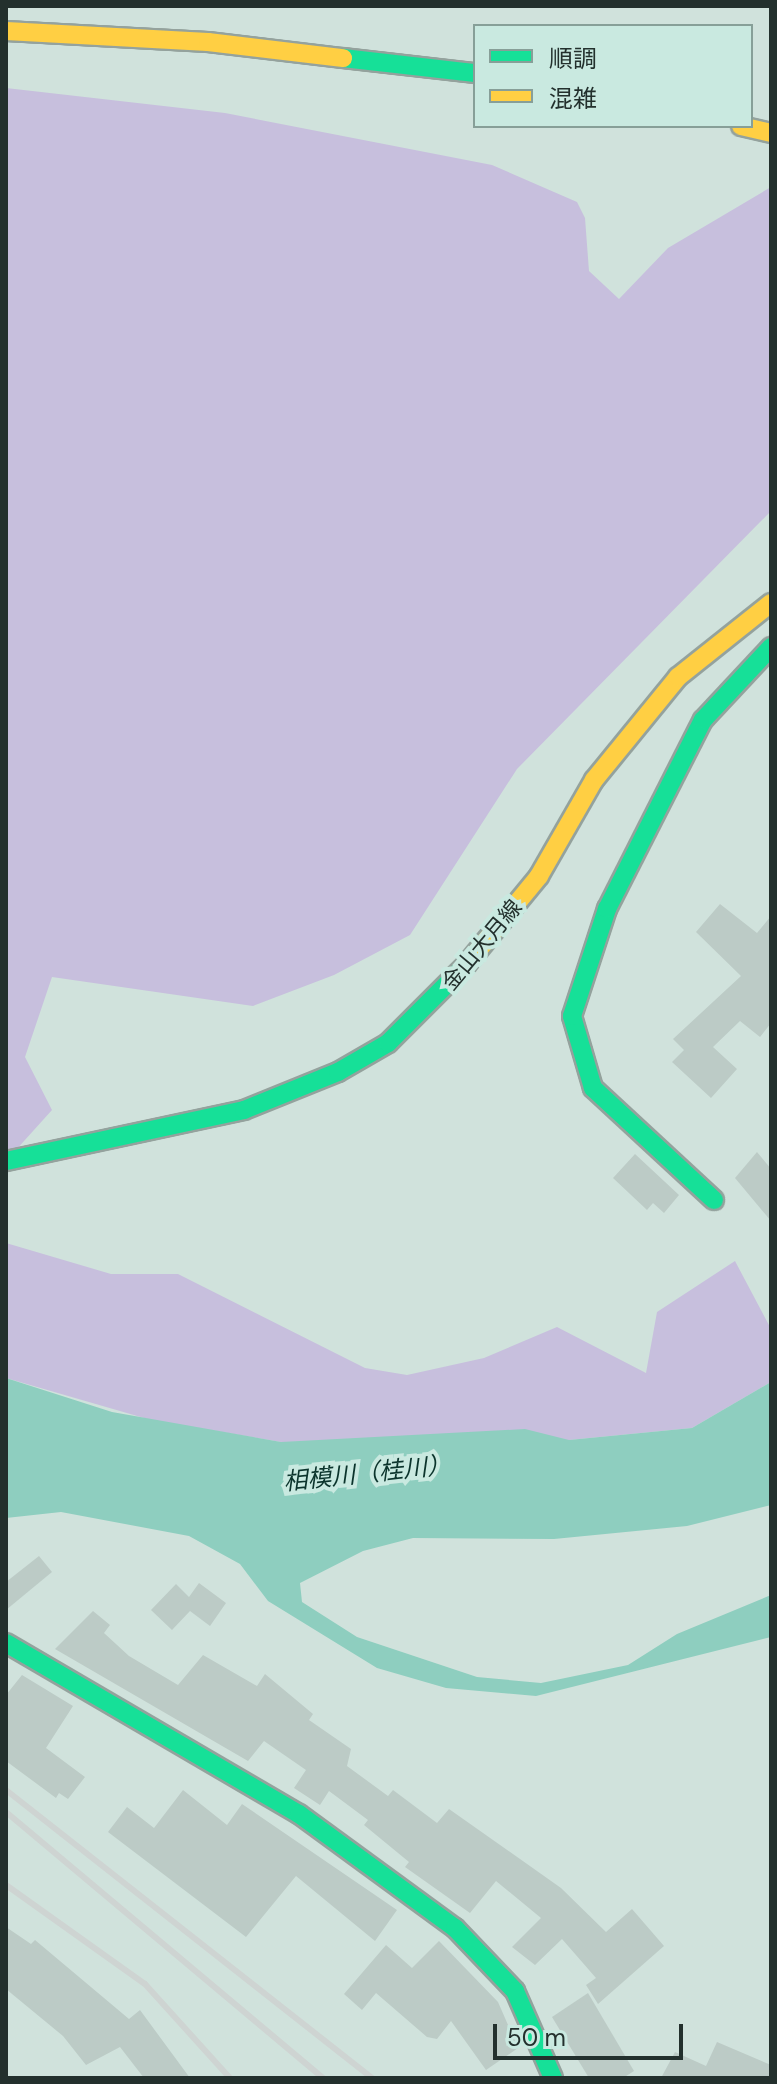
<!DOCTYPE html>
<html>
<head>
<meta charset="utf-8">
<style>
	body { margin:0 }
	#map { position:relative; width:777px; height:2084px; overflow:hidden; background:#d0e2dc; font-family:"DM Sans","Noto Sans JP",sans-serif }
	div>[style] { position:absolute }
	.forest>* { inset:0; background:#c7bfdd }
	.water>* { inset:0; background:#8ecebf }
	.building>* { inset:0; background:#bccbc6 }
	.roads { filter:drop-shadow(2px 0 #94a29d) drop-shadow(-2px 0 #94a29d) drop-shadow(0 2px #94a29d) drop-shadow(0 -2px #94a29d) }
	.fast>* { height:18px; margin:-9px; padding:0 9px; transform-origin:9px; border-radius:9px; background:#16e098 }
	.slow>* { height:18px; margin:-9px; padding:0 9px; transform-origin:9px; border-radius:9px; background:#ffcf43 }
	.rail>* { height:6px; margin:-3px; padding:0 3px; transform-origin:3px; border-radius:3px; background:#ced4d2 }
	span { translate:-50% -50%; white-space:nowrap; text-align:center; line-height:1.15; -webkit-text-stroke:8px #c9e9e0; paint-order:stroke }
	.street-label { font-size:22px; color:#23302d }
	.water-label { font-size:24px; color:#0b342c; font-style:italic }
	.frame { position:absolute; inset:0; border:8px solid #23302d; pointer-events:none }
	.legend { position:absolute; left:473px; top:24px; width:280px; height:104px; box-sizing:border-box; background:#c9e9e0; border:2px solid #879f98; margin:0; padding:10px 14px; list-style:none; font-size:24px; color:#23302d }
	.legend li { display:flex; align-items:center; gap:16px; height:40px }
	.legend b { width:40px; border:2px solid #879f98 }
	.scale { position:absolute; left:493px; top:2024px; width:190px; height:36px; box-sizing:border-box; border:4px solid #23302d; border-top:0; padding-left:10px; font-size:24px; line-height:28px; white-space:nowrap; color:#23302d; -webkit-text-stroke:6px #c9e9e0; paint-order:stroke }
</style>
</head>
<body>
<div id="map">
	<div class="forest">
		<i style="clip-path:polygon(6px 88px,225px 113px,492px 165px,577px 202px,585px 218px,589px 271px,619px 299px,668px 248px,771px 187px,771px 511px,517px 769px,410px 935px,334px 975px,253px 1006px,52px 977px,25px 1057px,52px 1110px,6px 1161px)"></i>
		<i style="clip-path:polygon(6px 1243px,111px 1274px,178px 1274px,365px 1368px,407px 1375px,484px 1358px,557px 1327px,646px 1373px,657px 1312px,735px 1261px,771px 1329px,771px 1382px,692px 1428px,569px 1440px,281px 1442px,151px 1420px,6px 1378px)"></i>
	</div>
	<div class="water">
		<i style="clip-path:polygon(6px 1378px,112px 1412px,281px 1442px,525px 1429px,569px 1440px,692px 1428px,771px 1382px,771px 1505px,687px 1526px,554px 1539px,413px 1538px,363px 1551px,300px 1583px,302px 1602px,357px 1637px,477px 1677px,541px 1683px,628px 1665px,677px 1634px,771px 1595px,771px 1637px,536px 1696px,446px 1688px,377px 1668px,268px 1601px,240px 1564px,189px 1536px,61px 1512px,6px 1518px)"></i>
	</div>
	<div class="building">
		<i style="clip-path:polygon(720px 904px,757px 933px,771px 916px,771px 1023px,760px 1037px,740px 1021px,713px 1047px,737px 1069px,711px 1098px,672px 1062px,684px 1050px,673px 1039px,741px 976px,696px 932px)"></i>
		<i style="clip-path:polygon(757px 1152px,771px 1169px,771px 1221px,735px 1178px)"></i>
		<i style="clip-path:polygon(635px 1154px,679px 1195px,664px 1213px,653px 1203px,647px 1210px,613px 1178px)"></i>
		<i style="clip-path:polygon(39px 1556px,52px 1572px,6px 1610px,6px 1582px)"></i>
		<i style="clip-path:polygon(199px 1583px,226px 1603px,210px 1626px,190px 1611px,172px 1630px,151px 1610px,176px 1584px,189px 1597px)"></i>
		<i style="clip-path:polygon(93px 1611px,110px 1625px,104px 1633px,129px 1656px,178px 1685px,203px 1655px,257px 1686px,265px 1674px,313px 1714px,309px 1720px,351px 1749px,347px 1766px,388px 1796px,393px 1790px,437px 1823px,449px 1809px,561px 1888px,606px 1932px,632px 1909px,664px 1946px,598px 2004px,586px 1985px,596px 1978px,562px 1939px,535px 1965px,512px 1947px,541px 1918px,496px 1881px,470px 1913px,405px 1867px,409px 1862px,364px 1825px,368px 1820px,329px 1791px,320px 1805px,294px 1788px,306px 1770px,264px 1741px,248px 1761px,55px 1649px)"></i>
		<i style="clip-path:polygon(22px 1675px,73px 1706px,46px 1748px,85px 1777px,68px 1799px,59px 1793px,56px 1798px,6px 1761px,6px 1695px)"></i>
		<i style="clip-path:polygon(183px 1790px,227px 1825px,242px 1804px,397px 1910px,375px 1941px,296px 1876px,246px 1937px,108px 1832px,127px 1807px,154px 1828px)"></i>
		<i style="clip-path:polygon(6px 1927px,31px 1944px,35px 1940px,129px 2019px,140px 2010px,190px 2078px,144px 2078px,120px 2047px,86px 2065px,63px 2036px,6px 1989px)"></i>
		<i style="clip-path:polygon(439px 1941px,498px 2002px,518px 2048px,486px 2070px,451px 2021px,437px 2039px,427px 2037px,376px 1993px,362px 2010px,344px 1994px,386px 1945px,412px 1968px)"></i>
		<i style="clip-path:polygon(588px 1993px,634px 2071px,623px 2078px,589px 2078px,552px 2017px)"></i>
		<i style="clip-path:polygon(717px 2042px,771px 2065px,771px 2078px,661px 2078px,675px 2052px,706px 2066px)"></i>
	</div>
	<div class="roads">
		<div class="fast">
			<i style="left:343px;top:58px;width:133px;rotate:6.5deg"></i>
			<i style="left:6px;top:1161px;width:243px;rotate:-12.1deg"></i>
			<i style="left:244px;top:1110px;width:101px;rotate:-22deg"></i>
			<i style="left:338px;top:1072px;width:58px;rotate:-30.1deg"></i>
			<i style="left:388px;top:1043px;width:110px;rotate:-45deg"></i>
			<i style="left:714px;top:1200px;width:165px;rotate:-137.2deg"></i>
			<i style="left:593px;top:1088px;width:75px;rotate:-106.3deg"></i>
			<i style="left:572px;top:1016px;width:113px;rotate:-71.9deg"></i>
			<i style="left:607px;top:909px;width:212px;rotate:-63.1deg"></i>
			<i style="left:703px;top:720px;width:100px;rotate:-47deg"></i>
			<i style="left:6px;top:1643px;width:339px;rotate:30.3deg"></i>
			<i style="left:299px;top:1814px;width:193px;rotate:36.2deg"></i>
			<i style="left:455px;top:1928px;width:87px;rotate:46.4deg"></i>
			<i style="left:515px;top:1991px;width:95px;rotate:66.4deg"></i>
		</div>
		<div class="slow">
			<i style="left:6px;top:31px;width:202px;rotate:3.1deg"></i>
			<i style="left:208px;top:42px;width:136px;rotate:6.8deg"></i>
			<i style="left:741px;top:126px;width:31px;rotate:13deg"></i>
			<i style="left:466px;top:965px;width:115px;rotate:-50.6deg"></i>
			<i style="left:539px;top:876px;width:111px;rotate:-60.2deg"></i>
			<i style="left:594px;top:780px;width:133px;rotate:-50.8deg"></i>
			<i style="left:678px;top:677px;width:119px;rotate:-38.5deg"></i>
		</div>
	</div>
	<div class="rail">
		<i style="left:6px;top:1790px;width:466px;rotate:38.2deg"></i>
		<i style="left:6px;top:1812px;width:414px;rotate:40deg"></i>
		<i style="left:6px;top:1885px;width:171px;rotate:35.5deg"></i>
		<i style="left:145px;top:1984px;width:127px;rotate:47.9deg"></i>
	</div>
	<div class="street-label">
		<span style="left:482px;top:945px;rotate:-50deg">金山大月線</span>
	</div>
	<div class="water-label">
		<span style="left:367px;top:1473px;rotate:-6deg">相模川（桂川）</span>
	</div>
	<div class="frame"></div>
	<ul class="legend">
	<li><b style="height:10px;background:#16e098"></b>順調</li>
	<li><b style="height:10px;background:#ffcf43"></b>混雑</li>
	</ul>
	<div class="scale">50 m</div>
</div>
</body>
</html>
